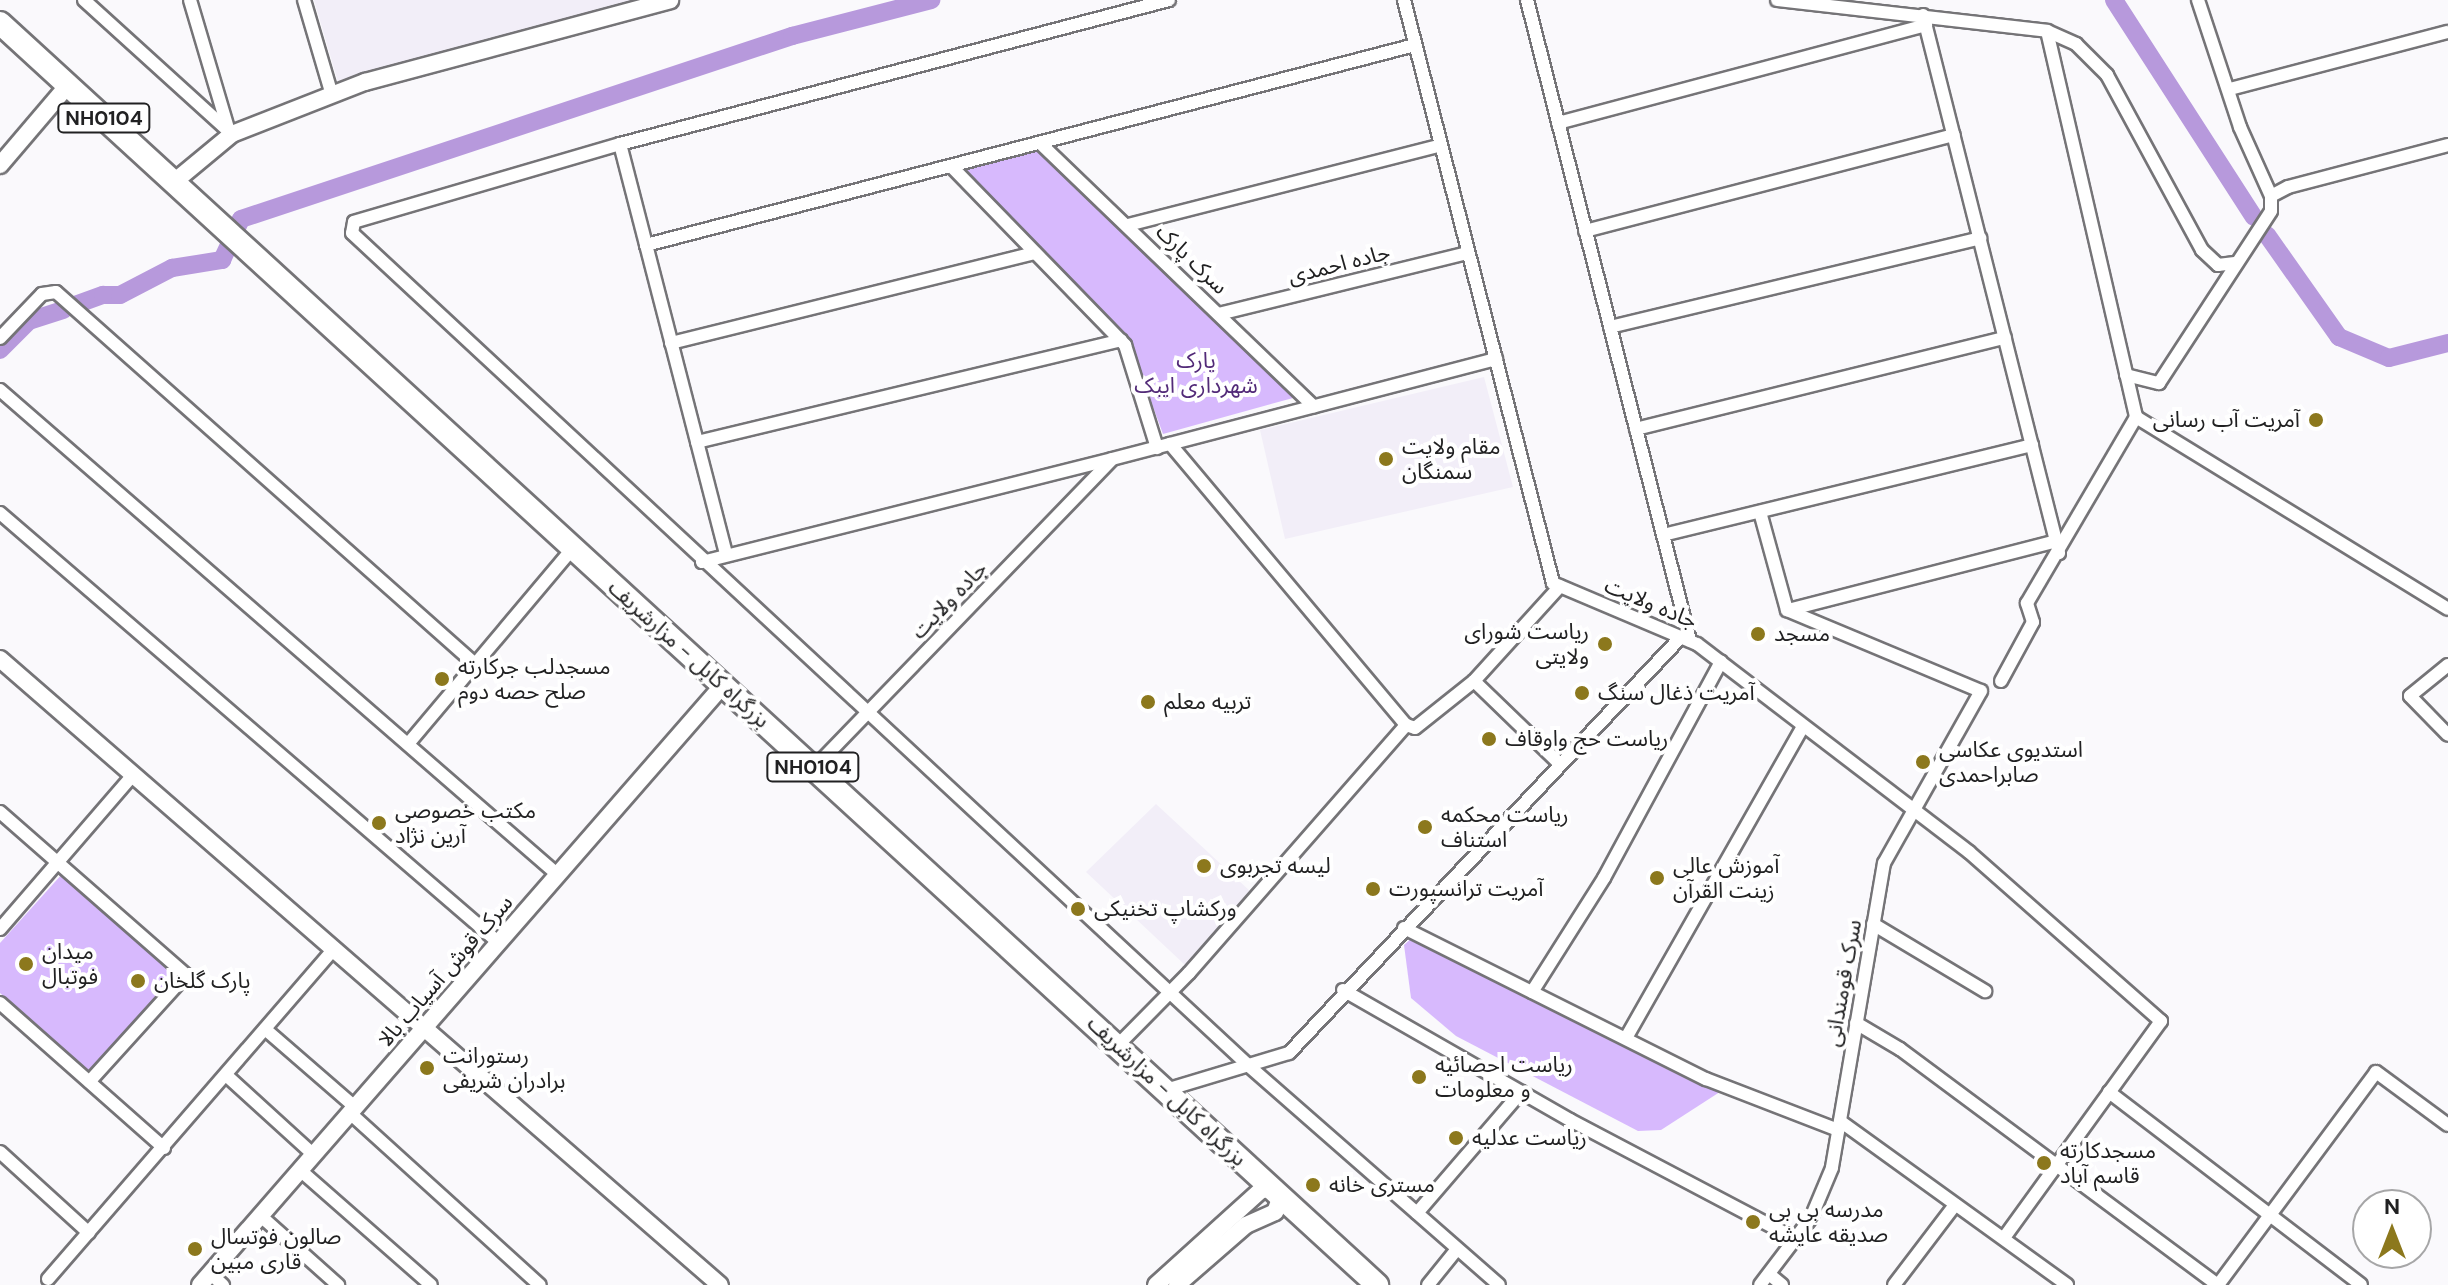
<!DOCTYPE html>
<html>
<head>
<meta charset="utf-8">
<style>
	body { margin:0 }
	#map { position:relative; width:2448px; height:1285px; overflow:hidden; background:#faf9fc; font-family:"DM Sans","Noto Sans Arabic",sans-serif }
	div>[style] { position:absolute }
	.built>* { inset:0; background:#f2eef8 }
	.green>* { inset:0; background:#d7b9fd }
	.river>* { height:18px; margin:-9px; padding:0 9px; transform-origin:9px; border-radius:9px; background:#b799dc }
	.roads { filter:drop-shadow(2px 0 #757477) drop-shadow(-2px 0 #757477) drop-shadow(0 2px #757477) drop-shadow(0 -2px #757477) }
	.street>* { height:12px; margin:-6px; padding:0 6px; transform-origin:6px; border-radius:6px; background:#fff }
	.secondary>* { height:16px; margin:-8px; padding:0 8px; transform-origin:8px; border-radius:8px; background:#fff }
	.highway>* { height:22px; margin:-11px; padding:0 11px; transform-origin:11px; border-radius:11px; background:#fff }
	.dots>* { width:22px; height:22px; translate:-50% -50%; box-sizing:border-box; border:4px solid #fff; border-radius:50% }
	span { translate:-50% -50%; white-space:nowrap; text-align:center; line-height:1.15; -webkit-text-stroke:8px #fff; paint-order:stroke }
	.shield-label span { padding:2px 6px; background:#fff; border:2px solid; border-radius:6px; -webkit-text-stroke-width:0 }
	.shield-label { font-size:20px; color:#212122; font-weight:700 }
	.street-label { font-size:22px; color:#212122 }
	.park-label { font-size:22px; color:#522a78 }
	.poi-label { font-size:22px; color:#212122 }
	.right { translate:-100% -50%; text-align:right }
	.left { translate:0 -50%; text-align:left }
	.north { position:absolute; left:2352px; top:1189px; width:80px; height:80px; box-sizing:border-box; background:#fff; border:2px solid #a6a6a7; border-radius:50%; rotate:0deg; font-size:22px; font-weight:700; line-height:32px; text-align:center; color:#212122 }
	.north::after { content:''; display:block; margin:auto; width:28px; height:36px; background:#8c781d; clip-path:polygon(50% 0,100% 100%,50% 72%,0 100%) }
</style>
</head>
<body>
<div id="map">
	<div class="built">
		<i style="clip-path:polygon(314px 0,640px 0,338px 82px)"></i>
		<i style="clip-path:polygon(1484px 377px,1513px 487px,1285px 539px,1260px 430px)"></i>
		<i style="clip-path:polygon(1156px 804px,1251px 892px,1185px 965px,1086px 872px)"></i>
	</div>
	<div class="green">
		<i style="clip-path:polygon(1036px 147px,1293px 398px,1163px 434px,1130px 344px,960px 169px)"></i>
		<i style="clip-path:polygon(63px 873px,178px 975px,91px 1073px,0 993px,0 943px)"></i>
		<i style="clip-path:polygon(1414px 936px,1726px 1088px,1661px 1130px,1638px 1131px,1456px 1036px,1411px 998px,1404px 945px)"></i>
	</div>
	<div class="river">
		<i style="left:2114px;top:0;width:258px;rotate:57.2deg"></i>
		<i style="left:2267px;top:235px;width:125px;rotate:54.8deg"></i>
		<i style="left:2339px;top:337px;width:54px;rotate:22.8deg"></i>
		<i style="left:2389px;top:358px;width:61px;rotate:-14.3deg"></i>
		<i style="left:75px;top:305px;width:30px;rotate:-20deg"></i>
		<i style="left:103px;top:295px;width:17px"></i>
		<i style="left:120px;top:295px;width:59px;rotate:-27.4deg"></i>
		<i style="left:172px;top:268px;width:51px;rotate:-9.1deg"></i>
		<i style="left:222px;top:260px;width:45px;rotate:-65.1deg"></i>
		<i style="left:241px;top:219px;width:581px;rotate:-18.37deg"></i>
		<i style="left:792px;top:36px;width:144px;rotate:-14.5deg"></i>
		<i style="left:0;top:350px;width:41px;rotate:-45deg"></i>
		<i style="left:29px;top:321px;width:36px;rotate:-18deg"></i>
	</div>
	<div class="roads">
		<div class="street">
			<i style="left:84px;top:0;width:200px;rotate:42.2deg"></i>
			<i style="left:190px;top:0;width:134px;rotate:73.5deg"></i>
			<i style="left:304px;top:0;width:99px;rotate:73.6deg"></i>
			<i style="left:1169px;top:0;width:568px;rotate:165.3deg"></i>
			<i style="left:620px;top:144px;width:277px;rotate:163.7deg"></i>
			<i style="left:354px;top:222px;width:11px;rotate:100deg"></i>
			<i style="left:352px;top:233px;width:1224px;rotate:42.88deg"></i>
			<i style="left:1249px;top:1066px;width:332px;rotate:41.2deg"></i>
			<i style="left:1404px;top:0;width:602px;rotate:75.66deg"></i>
			<i style="left:1553px;top:583px;width:156px;rotate:23deg"></i>
			<i style="left:1697px;top:644px;width:342px;rotate:37.4deg"></i>
			<i style="left:1969px;top:852px;width:256px;rotate:41.4deg"></i>
			<i style="left:2161px;top:1021px;width:268px;rotate:125.9deg"></i>
			<i style="left:1527px;top:0;width:661px;rotate:75.73deg"></i>
			<i style="left:1777px;top:0;width:272px;rotate:6.5deg"></i>
			<i style="left:2047px;top:31px;width:396px;rotate:77deg"></i>
			<i style="left:2136px;top:417px;width:366px;rotate:31.6deg"></i>
			<i style="left:1923px;top:15px;width:555px;rotate:75.81deg"></i>
			<i style="left:2047px;top:31px;width:32px;rotate:24deg"></i>
			<i style="left:2076px;top:44px;width:44px;rotate:45deg"></i>
			<i style="left:2107px;top:75px;width:199px;rotate:61.5deg"></i>
			<i style="left:2202px;top:250px;width:22px;rotate:43deg"></i>
			<i style="left:2218px;top:265px;width:17px;rotate:-7deg"></i>
			<i style="left:2230px;top:89px;width:225px;rotate:-14.7deg"></i>
			<i style="left:1558px;top:123px;width:381px;rotate:-14.9deg"></i>
			<i style="left:1040px;top:143px;width:380px;rotate:43.9deg"></i>
			<i style="left:620px;top:144px;width:424px;rotate:75.5deg"></i>
			<i style="left:951px;top:166px;width:250px;rotate:45.8deg"></i>
			<i style="left:1125px;top:345px;width:108px;rotate:72.7deg"></i>
			<i style="left:2271px;top:196px;width:19px;rotate:-28deg"></i>
			<i style="left:2288px;top:187px;width:165px;rotate:-14.7deg"></i>
			<i style="left:1128px;top:225px;width:323px;rotate:-14.3deg"></i>
			<i style="left:1585px;top:231px;width:381px;rotate:-14.6deg"></i>
			<i style="left:646px;top:245px;width:795px;rotate:-14.58deg"></i>
			<i style="left:1219px;top:314px;width:256px;rotate:-13.8deg"></i>
			<i style="left:1610px;top:327px;width:381px;rotate:-13.5deg"></i>
			<i style="left:0;top:338px;width:61px;rotate:-46.3deg"></i>
			<i style="left:42px;top:294px;width:14px;rotate:-8deg"></i>
			<i style="left:56px;top:292px;width:560px;rotate:41.6deg"></i>
			<i style="left:671px;top:343px;width:375px;rotate:-13.9deg"></i>
			<i style="left:2126px;top:375px;width:34px;rotate:14deg"></i>
			<i style="left:2159px;top:383px;width:205px;rotate:-56.9deg"></i>
			<i style="left:2271px;top:211px;width:15px;rotate:-90deg"></i>
			<i style="left:2271px;top:196px;width:76px;rotate:-114.2deg"></i>
			<i style="left:2240px;top:127px;width:134px;rotate:-108.3deg"></i>
			<i style="left:0;top:390px;width:739px;rotate:41deg"></i>
			<i style="left:1636px;top:429px;width:380px;rotate:-13.9deg"></i>
			<i style="left:697px;top:442px;width:436px;rotate:-13.5deg"></i>
			<i style="left:1760px;top:512px;width:102px;rotate:74.6deg"></i>
			<i style="left:1787px;top:610px;width:210px;rotate:22.7deg"></i>
			<i style="left:1981px;top:691px;width:197px;rotate:119.4deg"></i>
			<i style="left:1884px;top:863px;width:309px;rotate:99.7deg"></i>
			<i style="left:1832px;top:1168px;width:54px;rotate:112.8deg"></i>
			<i style="left:1811px;top:1218px;width:84px;rotate:127.3deg"></i>
			<i style="left:0;top:513px;width:659px;rotate:40.75deg"></i>
			<i style="left:1663px;top:535px;width:380px;rotate:-13.7deg"></i>
			<i style="left:702px;top:562px;width:423px;rotate:-14.1deg"></i>
			<i style="left:1788px;top:610px;width:277px;rotate:-14.4deg"></i>
			<i style="left:2448px;top:665px;width:49px;rotate:140.8deg"></i>
			<i style="left:2410px;top:696px;width:54px;rotate:45.7deg"></i>
			<i style="left:1474px;top:681px;width:120px;rotate:44deg"></i>
			<i style="left:2001px;top:681px;width:67px;rotate:-61.5deg"></i>
			<i style="left:2033px;top:622px;width:20px;rotate:-108deg"></i>
			<i style="left:2027px;top:603px;width:216px;rotate:-59.6deg"></i>
			<i style="left:1406px;top:725px;width:9px;rotate:18deg"></i>
			<i style="left:1415px;top:728px;width:75px;rotate:-38.5deg"></i>
			<i style="left:1474px;top:681px;width:128px;rotate:-47.8deg"></i>
			<i style="left:408px;top:744px;width:256px;rotate:-49.9deg"></i>
			<i style="left:814px;top:768px;width:429px;rotate:-46deg"></i>
			<i style="left:1112px;top:459px;width:397px;rotate:-14.6deg"></i>
			<i style="left:0;top:812px;width:247px;rotate:41.2deg"></i>
			<i style="left:186px;top:975px;width:144px;rotate:132.2deg"></i>
			<i style="left:1873px;top:924px;width:131px;rotate:30.9deg"></i>
			<i style="left:1404px;top:928px;width:338px;rotate:26.6deg"></i>
			<i style="left:1706px;top:1079px;width:142px;rotate:21.1deg"></i>
			<i style="left:0;top:929px;width:205px;rotate:-49.2deg"></i>
			<i style="left:1343px;top:990px;width:262px;rotate:29.8deg"></i>
			<i style="left:1570px;top:1120px;width:255px;rotate:27.8deg"></i>
			<i style="left:1532px;top:992px;width:135px;rotate:-57.7deg"></i>
			<i style="left:1604px;top:878px;width:246px;rotate:-61.6deg"></i>
			<i style="left:0;top:1003px;width:219px;rotate:41.5deg"></i>
			<i style="left:1856px;top:1023px;width:51px;rotate:30.6deg"></i>
			<i style="left:1900px;top:1049px;width:396px;rotate:36.6deg"></i>
			<i style="left:265px;top:1029px;width:119px;rotate:40.9deg"></i>
			<i style="left:1626px;top:1038px;width:359px;rotate:-60.4deg"></i>
			<i style="left:1119px;top:1044px;width:100px;rotate:-45.4deg"></i>
			<i style="left:1189px;top:973px;width:330px;rotate:-48.8deg"></i>
			<i style="left:1406px;top:725px;width:367px;rotate:-130deg"></i>
			<i style="left:226px;top:1075px;width:119px;rotate:42.3deg"></i>
			<i style="left:1169px;top:1089px;width:125px;rotate:-16.7deg"></i>
			<i style="left:1289px;top:1053px;width:572px;rotate:-46.7deg"></i>
			<i style="left:2109px;top:1092px;width:317px;rotate:37.4deg"></i>
			<i style="left:350px;top:1113px;width:256px;rotate:42.2deg"></i>
			<i style="left:1840px;top:1121px;width:280px;rotate:35.8deg"></i>
			<i style="left:0;top:1152px;width:120px;rotate:42.3deg"></i>
			<i style="left:300px;top:1170px;width:174px;rotate:41.3deg"></i>
			<i style="left:1417px;top:1213px;width:160px;rotate:-49.3deg"></i>
			<i style="left:263px;top:1218px;width:101px;rotate:41.8deg"></i>
			<i style="left:210px;top:1273px;width:18px;rotate:43deg"></i>
			<i style="left:1769px;top:1274px;width:17px;rotate:40deg"></i>
			<i style="left:48px;top:1279px;width:438px;rotate:-49.1deg"></i>
			<i style="left:1428px;top:1285px;width:46px;rotate:-51.1deg"></i>
			<i style="left:1894px;top:1285px;width:101px;rotate:-52.7deg"></i>
			<i style="left:2218px;top:1285px;width:265px;rotate:-53.4deg"></i>
			<i style="left:2376px;top:1072px;width:89px;rotate:36.4deg"></i>
		</div>
		<div class="secondary">
			<i style="left:0;top:165px;width:105px;rotate:-49.6deg"></i>
			<i style="left:174px;top:182px;width:75px;rotate:-39.6deg"></i>
			<i style="left:232px;top:134px;width:143px;rotate:-21.4deg"></i>
			<i style="left:365px;top:82px;width:316px;rotate:-15deg"></i>
			<i style="left:0;top:659px;width:954px;rotate:41.01deg"></i>
			<i style="left:200px;top:1285px;width:796px;rotate:-48.92deg"></i>
			<i style="left:1156px;top:1285px;width:142px;rotate:-42.1deg"></i>
			<i style="left:1261px;top:1190px;width:9px;rotate:-6deg"></i>
			<i style="left:1177px;top:1285px;width:91px;rotate:-41deg"></i>
			<i style="left:1246px;top:1225px;width:32px;rotate:-24deg"></i>
			<i style="left:1275px;top:1212px;width:14px;rotate:-69deg"></i>
		</div>
		<div class="highway">
			<i style="left:0;top:23px;width:1868px;rotate:42.5deg"></i>
		</div>
	</div>
	<div class="dots">
		<i style="left:2316px;top:420px;background:#8c781d"></i>
		<i style="left:1386px;top:459px;background:#8c781d"></i>
		<i style="left:1758px;top:634px;background:#8c781d"></i>
		<i style="left:1605px;top:644px;background:#8c781d"></i>
		<i style="left:442px;top:679px;background:#8c781d"></i>
		<i style="left:1582px;top:693px;background:#8c781d"></i>
		<i style="left:1148px;top:702px;background:#8c781d"></i>
		<i style="left:1489px;top:739px;background:#8c781d"></i>
		<i style="left:1923px;top:762px;background:#8c781d"></i>
		<i style="left:379px;top:823px;background:#8c781d"></i>
		<i style="left:1425px;top:827px;background:#8c781d"></i>
		<i style="left:1204px;top:866px;background:#8c781d"></i>
		<i style="left:1657px;top:878px;background:#8c781d"></i>
		<i style="left:1373px;top:889px;background:#8c781d"></i>
		<i style="left:1078px;top:909px;background:#8c781d"></i>
		<i style="left:26px;top:964px;background:#8c781d"></i>
		<i style="left:138px;top:981px;background:#8c781d"></i>
		<i style="left:427px;top:1068px;background:#8c781d"></i>
		<i style="left:1419px;top:1077px;background:#8c781d"></i>
		<i style="left:1456px;top:1138px;background:#8c781d"></i>
		<i style="left:2044px;top:1163px;background:#8c781d"></i>
		<i style="left:1313px;top:1185px;background:#8c781d"></i>
		<i style="left:1753px;top:1222px;background:#8c781d"></i>
		<i style="left:195px;top:1249px;background:#8c781d"></i>
	</div>
	<div class="shield-label">
		<span style="left:104px;top:118px">NH0104</span>
		<span style="left:813px;top:767px">NH0104</span>
	</div>
	<div class="street-label">
		<span style="left:1192px;top:259px;rotate:44deg">سرک پارک</span>
		<span style="left:1339px;top:264px;rotate:-14deg">جاده احمدی</span>
		<span style="left:949px;top:600px;rotate:-46deg">جاده ولایت</span>
		<span style="left:1651px;top:603px;rotate:23deg">جاده ولایت</span>
		<span style="left:689px;top:654px;rotate:42deg">بزرگراه کابل - مزارشریف</span>
		<span style="left:445px;top:971px;rotate:-49deg">سرک قوش آسیاب بالا</span>
		<span style="left:1843px;top:983px;rotate:-80deg">سرک قومندانی</span>
		<span style="left:1167px;top:1091px;rotate:43deg">بزرگراه کابل - مزارشریف</span>
	</div>
	<div class="park-label">
		<span style="left:1196px;top:373px">پارک<br>شهرداری ایبک</span>
	</div>
	<div class="poi-label">
		<span class="right" style="left:2300px;top:420px">آمریت آب رسانی</span>
		<span class="left" style="left:1402px;top:459px">مقام ولایت<br>سمنگان</span>
		<span class="right" style="left:1589px;top:644px">ریاست شورای<br>ولایتی</span>
		<span class="left" style="left:1774px;top:634px">مسجد</span>
		<span class="left" style="left:458px;top:679px">مسجدلب جرکارته<br>صلح حصه دوم</span>
		<span class="left" style="left:1598px;top:693px">آمریت ذغال سنگ</span>
		<span class="left" style="left:1164px;top:702px">تربیه معلم</span>
		<span class="left" style="left:1505px;top:739px">ریاست حج واوقاف</span>
		<span class="left" style="left:1939px;top:762px">استدیوی عکاسی<br>صابراحمدی</span>
		<span class="left" style="left:395px;top:823px">مکتب خصوصی<br>آرین نژاد</span>
		<span class="left" style="left:1441px;top:827px">ریاست محکمه<br>استناف</span>
		<span class="left" style="left:1673px;top:878px">آموزش عالی<br>زینت القرآن</span>
		<span class="left" style="left:1220px;top:866px">لیسه تجربوی</span>
		<span class="left" style="left:1389px;top:889px">آمریت ترانسپورت</span>
		<span class="left" style="left:1094px;top:909px">ورکشاپ تخنیکی</span>
		<span class="left" style="left:42px;top:964px">میدان<br>فوتبال</span>
		<span class="left" style="left:154px;top:981px">پارک گلخان</span>
		<span class="left" style="left:443px;top:1068px">رستورانت<br>برادران شریفی</span>
		<span class="left" style="left:1435px;top:1077px">ریاست احصائیه<br>و معلومات</span>
		<span class="left" style="left:1472px;top:1138px">ریاست عدلیه</span>
		<span class="left" style="left:2060px;top:1163px">مسجدکارته<br>قاسم آباد</span>
		<span class="left" style="left:1329px;top:1185px">مستری خانه</span>
		<span class="left" style="left:1769px;top:1222px">مدرسه بی بی<br>صدیقه عایشه</span>
		<span class="left" style="left:211px;top:1249px">صالون فوتسال<br>قاری مبین</span>
	</div>
	<div class="north">N</div>
</div>
</body>
</html>
